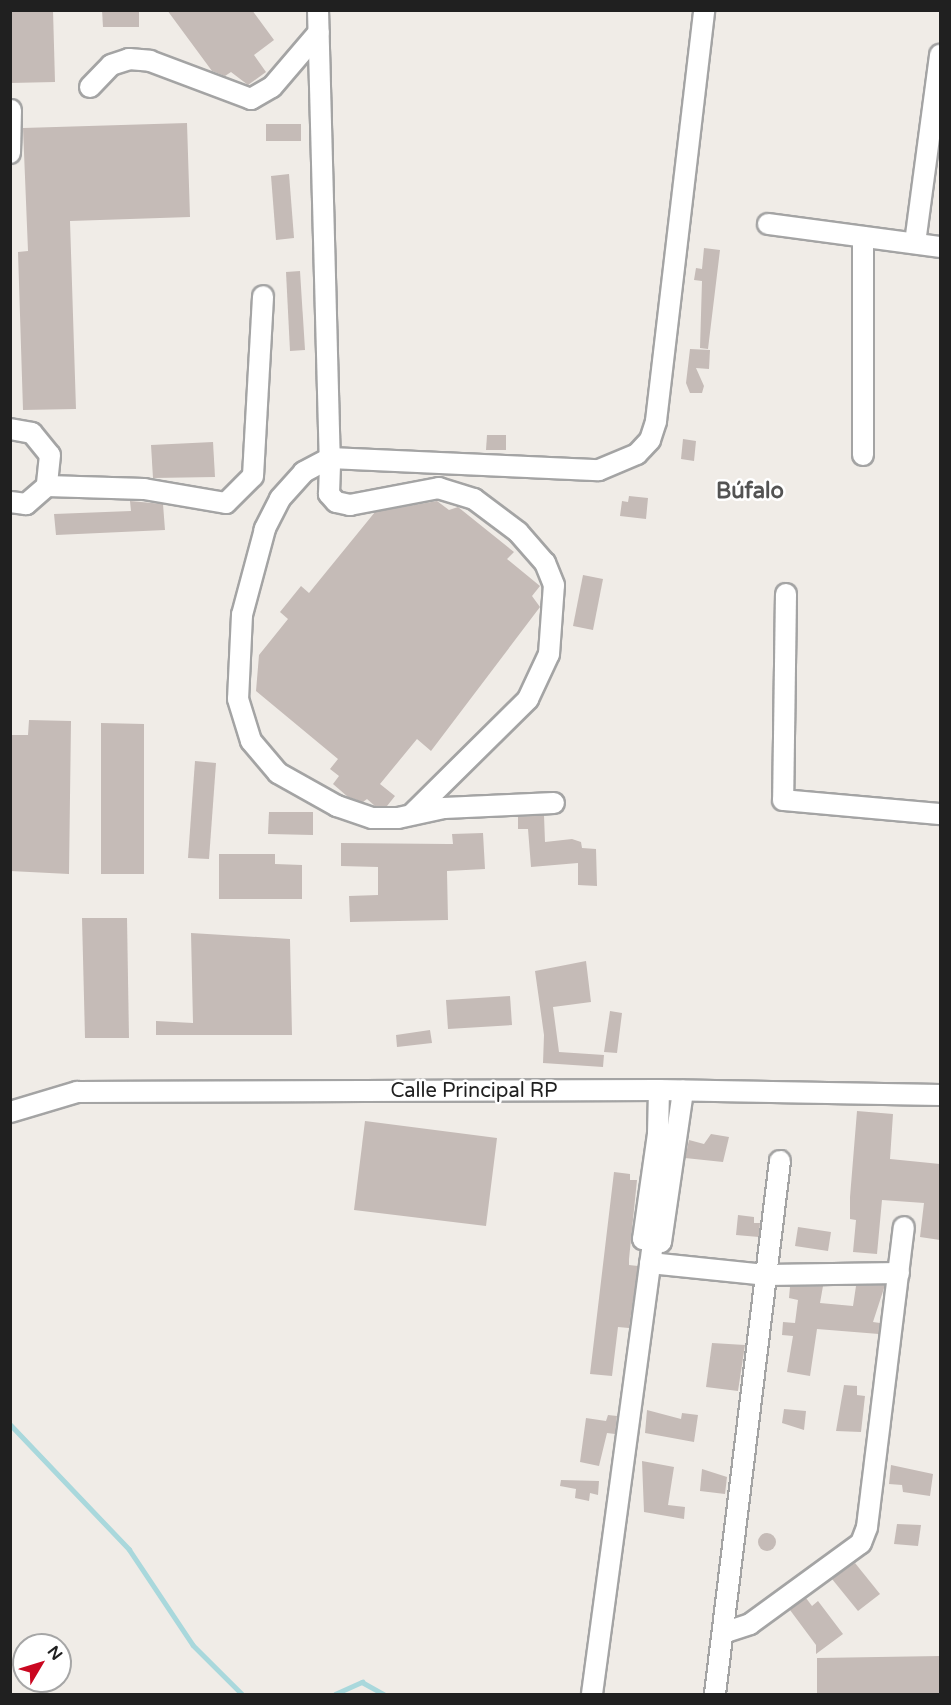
<!DOCTYPE html>
<html>
<head>
<meta charset="utf-8">
<style>
	body { margin:0 }
	#map { position:relative; width:951px; height:1705px; overflow:hidden; background:#f0ece7; font-family:"Varela Round",sans-serif }
	div>[style] { position:absolute }
	.stream>* { height:4.5px; margin:-2.25px; padding:0 2.25px; transform-origin:2.25px; border-radius:2.25px; background:#a9d8dc }
	.building>* { inset:0; background:#c5bbb7 }
	.round { border-radius:50% }
	.roads { filter:drop-shadow(2px 0 #a4a4a4) drop-shadow(-2px 0 #a4a4a4) drop-shadow(0 2px #a4a4a4) drop-shadow(0 -2px #a4a4a4) }
	.minor>* { height:20px; margin:-10px; padding:0 10px; transform-origin:10px; border-radius:10px; background:#fff }
	span { translate:-50% -50%; white-space:nowrap; text-align:center; line-height:1.15; -webkit-text-stroke:5px #fff; paint-order:stroke }
	.street-label { font-size:20px; color:#202020 }
	.quarter-label { font-size:22px; color:#535353; font-weight:700 }
	.frame { position:absolute; inset:0; border:12px solid #202020; pointer-events:none }
	.north { position:absolute; left:12px; top:1633px; width:60px; height:60px; box-sizing:border-box; background:#fff; border:2px solid #a6a6a6; border-radius:50%; rotate:52deg; font-size:16px; font-weight:700; line-height:24px; text-align:center; color:#202020 }
	.north::after { content:''; display:block; margin:auto; width:21px; height:27px; background:#ca0720; clip-path:polygon(50% 0,100% 100%,50% 72%,0 100%) }
</style>
</head>
<body>
<div id="map">
	<div class="stream">
		<i style="left:10px;top:1424px;width:173px;rotate:46.4deg"></i>
		<i style="left:129px;top:1549px;width:115px;rotate:56.3deg"></i>
		<i style="left:193px;top:1645px;width:69px;rotate:45deg"></i>
		<i style="left:335px;top:1694px;width:30px;rotate:-24deg"></i>
		<i style="left:362px;top:1682px;width:25px;rotate:29deg"></i>
	</div>
	<div class="building">
		<i style="clip-path:polygon(10px 10px,53px 10px,55px 82px,10px 83px)"></i>
		<i style="clip-path:polygon(102px 10px,139px 10px,139px 27px,103px 27px)"></i>
		<i style="clip-path:polygon(167px 10px,252px 10px,274px 40px,254px 55px,266px 72px,248px 85px,231px 72px,225px 76px,212px 71px)"></i>
		<i style="clip-path:polygon(187px 123px,190px 217px,70px 221px,76px 409px,23px 410px,18px 252px,28px 251px,23px 128px)"></i>
		<i style="clip-path:polygon(266px 124px,301px 124px,301px 141px,266px 141px)"></i>
		<i style="clip-path:polygon(289px 174px,294px 238px,276px 240px,271px 176px)"></i>
		<i style="clip-path:polygon(704px 248px,720px 250px,708px 349px,700px 348px,702px 281px,694px 280px,696px 268px,702px 269px)"></i>
		<i style="clip-path:polygon(300px 271px,305px 350px,290px 351px,286px 272px)"></i>
		<i style="clip-path:polygon(690px 349px,710px 350px,709px 369px,696px 368px,704px 386px,702px 393px,690px 393px,686px 383px)"></i>
		<i style="clip-path:polygon(487px 435px,506px 435px,506px 450px,486px 450px)"></i>
		<i style="clip-path:polygon(683px 439px,696px 441px,694px 461px,681px 459px)"></i>
		<i style="clip-path:polygon(213px 442px,215px 477px,153px 478px,151px 445px)"></i>
		<i style="clip-path:polygon(629px 496px,648px 498px,646px 519px,620px 516px,622px 501px,628px 502px)"></i>
		<i style="clip-path:polygon(130px 501px,163px 504px,165px 530px,56px 535px,54px 514px,131px 511px)"></i>
		<i style="clip-path:polygon(437px 501px,449px 510px,458px 507px,514px 552px,507px 559px,540px 586px,532px 596px,540px 607px,431px 751px,417px 739px,380px 784px,395px 796px,387px 806px,375px 806px,367px 799px,363px 802px,348px 797px,333px 784px,339px 776px,330px 769px,338px 759px,256px 691px,259px 655px,288px 619px,280px 612px,301px 586px,309px 593px,375px 512px)"></i>
		<i style="clip-path:polygon(583px 575px,603px 579px,593px 630px,573px 626px)"></i>
		<i style="clip-path:polygon(29px 720px,71px 721px,69px 874px,10px 871px,10px 735px,28px 735px)"></i>
		<i style="clip-path:polygon(101px 723px,144px 724px,144px 874px,101px 874px)"></i>
		<i style="clip-path:polygon(195px 761px,216px 763px,209px 859px,188px 858px)"></i>
		<i style="clip-path:polygon(269px 812px,313px 812px,313px 835px,268px 834px)"></i>
		<i style="clip-path:polygon(544px 815px,545px 842px,572px 839px,581px 842px,582px 848px,596px 849px,597px 886px,578px 885px,578px 863px,531px 867px,528px 829px,518px 829px,518px 817px)"></i>
		<i style="clip-path:polygon(483px 833px,485px 869px,447px 871px,448px 920px,350px 922px,349px 896px,378px 895px,378px 867px,341px 866px,341px 843px,448px 844px,453px 844px,452px 834px)"></i>
		<i style="clip-path:polygon(219px 854px,275px 854px,275px 864px,302px 865px,302px 899px,219px 899px)"></i>
		<i style="clip-path:polygon(82px 918px,127px 918px,129px 1038px,85px 1038px)"></i>
		<i style="clip-path:polygon(191px 933px,290px 939px,292px 1035px,156px 1035px,156px 1021px,193px 1023px)"></i>
		<i style="clip-path:polygon(586px 961px,591px 1002px,553px 1007px,559px 1052px,604px 1055px,603px 1067px,543px 1063px,544px 1035px,535px 971px)"></i>
		<i style="clip-path:polygon(510px 996px,512px 1025px,448px 1029px,446px 1000px)"></i>
		<i style="clip-path:polygon(610px 1011px,622px 1013px,617px 1053px,604px 1052px)"></i>
		<i style="clip-path:polygon(430px 1030px,432px 1043px,397px 1047px,396px 1035px)"></i>
		<i style="clip-path:polygon(857px 1111px,893px 1114px,890px 1159px,940px 1164px,940px 1240px,920px 1237px,924px 1203px,882px 1200px,877px 1254px,853px 1252px,856px 1220px,850px 1219px,850px 1197px)"></i>
		<i style="clip-path:polygon(365px 1121px,497px 1138px,486px 1226px,354px 1210px)"></i>
		<i style="clip-path:polygon(711px 1134px,729px 1137px,723px 1162px,685px 1158px,689px 1140px,704px 1144px)"></i>
		<i style="clip-path:polygon(614px 1172px,630px 1174px,630px 1180px,637px 1180px,629px 1259px,629px 1265px,638px 1266px,629px 1328px,618px 1327px,612px 1376px,590px 1374px)"></i>
		<i style="clip-path:polygon(738px 1215px,754px 1217px,754px 1223px,760px 1223px,759px 1237px,736px 1235px)"></i>
		<i style="clip-path:polygon(798px 1227px,831px 1232px,828px 1251px,795px 1246px)"></i>
		<i style="clip-path:polygon(885px 1285px,873px 1322px,880px 1323px,879px 1334px,817px 1329px,810px 1376px,787px 1372px,793px 1336px,782px 1335px,783px 1322px,795px 1323px,798px 1300px,789px 1298px,790px 1287px,823px 1286px,820px 1303px,853px 1306px,856px 1286px)"></i>
		<i style="clip-path:polygon(712px 1343px,745px 1345px,738px 1391px,706px 1387px)"></i>
		<i style="clip-path:polygon(844px 1385px,857px 1386px,857px 1395px,865px 1396px,861px 1432px,836px 1431px)"></i>
		<i style="clip-path:polygon(784px 1409px,806px 1411px,804px 1430px,782px 1423px)"></i>
		<i style="clip-path:polygon(647px 1410px,681px 1419px,682px 1413px,698px 1415px,694px 1442px,645px 1433px)"></i>
		<i style="clip-path:polygon(608px 1415px,617px 1416px,615px 1434px,607px 1433px,599px 1466px,580px 1462px,586px 1418px,606px 1421px)"></i>
		<i style="clip-path:polygon(642px 1461px,674px 1467px,668px 1505px,685px 1507px,684px 1519px,644px 1512px)"></i>
		<i style="clip-path:polygon(891px 1465px,933px 1474px,930px 1496px,903px 1492px,902px 1485px,889px 1484px)"></i>
		<i style="clip-path:polygon(702px 1469px,727px 1477px,725px 1494px,700px 1491px)"></i>
		<i style="clip-path:polygon(561px 1480px,599px 1481px,598px 1495px,590px 1493px,589px 1501px,575px 1498px,576px 1489px,560px 1486px)"></i>
		<i style="clip-path:polygon(897px 1524px,921px 1525px,918px 1546px,894px 1544px)"></i>
		<i class="round" style="left:758px;top:1533px;width:18px;height:18px"></i>
		<i style="clip-path:polygon(855px 1563px,880px 1594px,858px 1611px,832px 1579px)"></i>
		<i style="clip-path:polygon(806px 1598px,812px 1606px,818px 1601px,843px 1634px,816px 1654px,816px 1645px,790px 1610px)"></i>
		<i style="clip-path:polygon(940px 1656px,940px 1695px,817px 1695px,817px 1658px)"></i>
	</div>
	<div class="roads">
		<div class="minor">
			<i style="left:318px;top:10px;width:448px;rotate:88.5deg"></i>
			<i style="left:330px;top:458px;width:269px;rotate:2.6deg"></i>
			<i style="left:599px;top:470px;width:41px;rotate:-22.8deg"></i>
			<i style="left:637px;top:454px;width:19px;rotate:-47deg"></i>
			<i style="left:650px;top:440px;width:20px;rotate:-72deg"></i>
			<i style="left:656px;top:421px;width:414px;rotate:-83.3deg"></i>
			<i style="left:90px;top:87px;width:30px;rotate:-46deg"></i>
			<i style="left:111px;top:65px;width:19px;rotate:-18deg"></i>
			<i style="left:129px;top:59px;width:21px;rotate:5deg"></i>
			<i style="left:150px;top:61px;width:108px;rotate:20.6deg"></i>
			<i style="left:251px;top:99px;width:24px;rotate:-30deg"></i>
			<i style="left:272px;top:87px;width:72px;rotate:-49.5deg"></i>
			<i style="left:10px;top:153px;width:43px;rotate:-88.7deg"></i>
			<i style="left:768px;top:224px;width:174px;rotate:7.6deg"></i>
			<i style="left:915px;top:243px;width:190px;rotate:-82.4deg"></i>
			<i style="left:10px;top:429px;width:22px;rotate:10deg"></i>
			<i style="left:32px;top:433px;width:28px;rotate:51deg"></i>
			<i style="left:50px;top:455px;width:31px;rotate:96deg"></i>
			<i style="left:47px;top:486px;width:28px;rotate:139deg"></i>
			<i style="left:26px;top:504px;width:16px;rotate:-173deg"></i>
			<i style="left:863px;top:455px;width:218px;rotate:-90deg"></i>
			<i style="left:47px;top:486px;width:97px;rotate:1.8deg"></i>
			<i style="left:144px;top:489px;width:83px;rotate:9.7deg"></i>
			<i style="left:226px;top:503px;width:38px;rotate:-45deg"></i>
			<i style="left:253px;top:476px;width:180px;rotate:-86.8deg"></i>
			<i style="left:786px;top:594px;width:206px;rotate:90.8deg"></i>
			<i style="left:783px;top:800px;width:158px;rotate:5.1deg"></i>
			<i style="left:413px;top:813px;width:162px;rotate:-44.7deg"></i>
			<i style="left:528px;top:699px;width:50px;rotate:-65deg"></i>
			<i style="left:549px;top:654px;width:69px;rotate:-85.9deg"></i>
			<i style="left:554px;top:585px;width:24px;rotate:-112deg"></i>
			<i style="left:545px;top:563px;width:41px;rotate:-131.1deg"></i>
			<i style="left:518px;top:532px;width:55px;rotate:-143.1deg"></i>
			<i style="left:474px;top:499px;width:37px;rotate:-163deg"></i>
			<i style="left:439px;top:488px;width:91px;rotate:169.2deg"></i>
			<i style="left:350px;top:505px;width:14px;rotate:-168deg"></i>
			<i style="left:336px;top:502px;width:11px;rotate:-131deg"></i>
			<i style="left:329px;top:494px;width:36px;rotate:-88deg"></i>
			<i style="left:330px;top:458px;width:30px;rotate:152deg"></i>
			<i style="left:304px;top:472px;width:36px;rotate:132deg"></i>
			<i style="left:280px;top:499px;width:34px;rotate:117deg"></i>
			<i style="left:265px;top:529px;width:89px;rotate:105deg"></i>
			<i style="left:242px;top:615px;width:84px;rotate:92.7deg"></i>
			<i style="left:238px;top:699px;width:44px;rotate:72.8deg"></i>
			<i style="left:251px;top:741px;width:42px;rotate:49.8deg"></i>
			<i style="left:278px;top:773px;width:68px;rotate:29.2deg"></i>
			<i style="left:337px;top:806px;width:37px;rotate:19deg"></i>
			<i style="left:372px;top:818px;width:26px"></i>
			<i style="left:398px;top:818px;width:47px;rotate:-12.3deg"></i>
			<i style="left:444px;top:808px;width:110px;rotate:-2.6deg"></i>
			<i style="left:659px;top:1090px;width:44px;rotate:91.3deg"></i>
			<i style="left:658px;top:1134px;width:106px;rotate:98.1deg"></i>
			<i style="left:643px;top:1239px;width:18px;rotate:9deg"></i>
			<i style="left:661px;top:1242px;width:153px;rotate:-81.7deg"></i>
			<i style="left:10px;top:1112px;width:70px;rotate:-16.6deg"></i>
			<i style="left:77px;top:1092px;width:582px;rotate:-0.2deg"></i>
			<i style="left:659px;top:1090px;width:281px;rotate:1deg"></i>
			<i style="left:650px;top:1263px;width:118px;rotate:5.9deg"></i>
			<i style="left:767px;top:1275px;width:132px;rotate:-0.9deg"></i>
			<i style="left:726px;top:1632px;width:25px;rotate:-18deg"></i>
			<i style="left:750px;top:1624px;width:137px;rotate:-36.1deg"></i>
			<i style="left:861px;top:1543px;width:17px;rotate:-69deg"></i>
			<i style="left:867px;top:1527px;width:302px;rotate:-83deg"></i>
			<i style="left:592px;top:1694px;width:457px;rotate:-82.3deg"></i>
			<i style="left:715px;top:1694px;width:537px;rotate:-83.05deg"></i>
		</div>
	</div>
	<div class="street-label">
		<span style="left:474px;top:1091px">Calle Principal RP</span>
	</div>
	<div class="quarter-label">
		<span style="left:750px;top:492px">Búfalo</span>
	</div>
	<div class="frame"></div>
	<div class="north">N</div>
</div>
</body>
</html>
